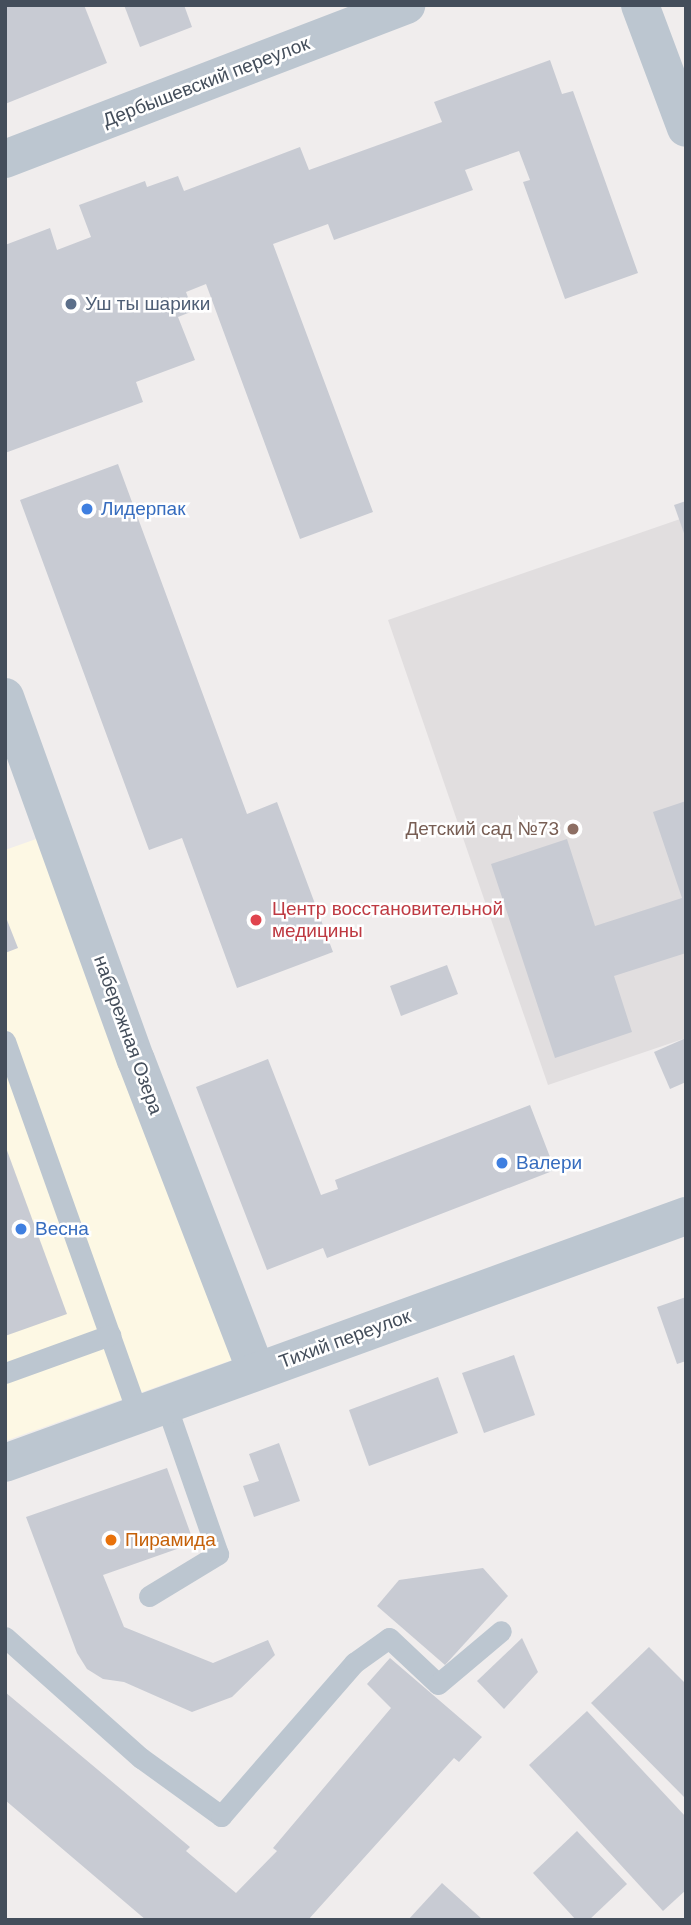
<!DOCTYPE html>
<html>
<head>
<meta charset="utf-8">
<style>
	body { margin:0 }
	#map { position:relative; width:691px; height:1925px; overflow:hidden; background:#f0eded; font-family:Arial,sans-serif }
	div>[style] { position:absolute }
	.commercial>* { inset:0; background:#fdf8e4 }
	.education>* { inset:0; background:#e1dedf }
	.building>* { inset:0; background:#c8cbd3 }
	.service>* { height:21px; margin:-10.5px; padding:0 10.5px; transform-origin:10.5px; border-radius:10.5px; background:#bcc6d0 }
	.minor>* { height:38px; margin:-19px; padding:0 19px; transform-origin:19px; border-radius:19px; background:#bcc6d0 }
	.tertiary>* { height:38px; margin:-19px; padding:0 19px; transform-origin:19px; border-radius:19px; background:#bcc6d0 }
	.dots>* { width:19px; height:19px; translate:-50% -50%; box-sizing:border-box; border:4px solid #fff; border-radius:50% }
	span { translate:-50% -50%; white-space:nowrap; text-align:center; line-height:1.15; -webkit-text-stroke:5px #fff; paint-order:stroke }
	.street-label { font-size:19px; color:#444e5b }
	.service-label { font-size:19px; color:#4e5e75 }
	.left { translate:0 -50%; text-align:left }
	.shop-label { font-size:19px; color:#366cbe }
	.education-label { font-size:19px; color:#785e54 }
	.right { translate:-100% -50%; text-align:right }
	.health-label { font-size:19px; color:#be3a42 }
	.food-label { font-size:19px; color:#c56008 }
	.frame { position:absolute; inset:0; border:7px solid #444e5b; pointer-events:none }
</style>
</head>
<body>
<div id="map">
	<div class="commercial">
		<i style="clip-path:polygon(39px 838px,232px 1360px,5px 1441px,5px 850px)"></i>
	</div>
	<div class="education">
		<i style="clip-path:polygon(686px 517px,686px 1038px,548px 1085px,388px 620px)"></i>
	</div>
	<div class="building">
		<i style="clip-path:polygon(84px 5px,107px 63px,5px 104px,5px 6px)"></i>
		<i style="clip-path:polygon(124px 5px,184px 5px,192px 27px,140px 47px)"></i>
		<i style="clip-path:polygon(550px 60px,562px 94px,573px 91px,638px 273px,565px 299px,523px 182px,530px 180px,519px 151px,465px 170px,473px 190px,334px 240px,328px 224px,273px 244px,373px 512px,300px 539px,206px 284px,186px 292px,193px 311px,178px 317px,195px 360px,136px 382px,143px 402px,5px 453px,5px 245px,50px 228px,57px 250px,91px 237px,79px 205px,145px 181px,147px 187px,178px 176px,184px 191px,300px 147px,309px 170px,442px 122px,434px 102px)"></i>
		<i style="clip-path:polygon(118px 464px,247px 814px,277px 802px,333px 952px,237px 988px,182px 838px,149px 850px,20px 500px)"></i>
		<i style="clip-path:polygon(686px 501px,686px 536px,685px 536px,674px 505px)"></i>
		<i style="clip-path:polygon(686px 801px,686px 953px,614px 976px,632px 1032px,555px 1058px,491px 864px,567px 839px,595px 926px,682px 898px,653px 812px)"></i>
		<i style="clip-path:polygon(5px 915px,18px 948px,5px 953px)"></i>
		<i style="clip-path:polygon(447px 965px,458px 994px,401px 1016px,390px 986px)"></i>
		<i style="clip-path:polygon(686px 1038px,686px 1082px,670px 1089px,654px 1052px)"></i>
		<i style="clip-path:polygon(268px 1059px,321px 1195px,338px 1189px,335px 1180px,530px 1105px,555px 1170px,327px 1258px,323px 1248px,267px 1270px,196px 1087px)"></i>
		<i style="clip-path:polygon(5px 1145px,67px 1314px,5px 1336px)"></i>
		<i style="clip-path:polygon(686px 1297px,686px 1361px,677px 1364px,657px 1307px)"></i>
		<i style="clip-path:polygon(514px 1355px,535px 1415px,484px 1433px,462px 1373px)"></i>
		<i style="clip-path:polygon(438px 1377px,458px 1433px,369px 1466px,349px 1410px)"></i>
		<i style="clip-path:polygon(279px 1443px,300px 1501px,254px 1517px,243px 1486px,259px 1481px,249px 1454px)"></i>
		<i style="clip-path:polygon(167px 1468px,194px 1543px,103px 1575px,124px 1627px,213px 1663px,268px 1640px,275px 1655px,232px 1697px,192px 1712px,124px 1682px,103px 1679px,87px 1669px,77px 1653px,26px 1517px)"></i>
		<i style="clip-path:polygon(483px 1568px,508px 1596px,445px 1665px,377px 1606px,399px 1580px)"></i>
		<i style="clip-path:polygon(522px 1638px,538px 1672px,504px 1709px,477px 1681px)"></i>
		<i style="clip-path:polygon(649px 1647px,686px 1684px,686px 1799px,591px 1703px)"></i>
		<i style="clip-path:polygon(390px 1658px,482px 1737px,459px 1762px,454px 1758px,308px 1920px,146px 1920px,5px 1800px,5px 1692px,190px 1847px,186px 1851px,236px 1893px,277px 1851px,273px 1848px,391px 1708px,367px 1684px)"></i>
		<i style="clip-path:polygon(587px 1711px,686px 1817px,686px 1890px,663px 1911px,529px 1765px)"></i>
		<i style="clip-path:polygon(577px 1831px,627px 1884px,589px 1920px,576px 1920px,533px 1873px)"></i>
		<i style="clip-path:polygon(442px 1883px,483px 1920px,408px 1920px)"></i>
	</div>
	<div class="service">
		<i style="left:5px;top:1041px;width:397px;rotate:70.4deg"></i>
		<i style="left:5px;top:1373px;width:112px;rotate:-19.9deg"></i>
		<i style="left:149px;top:1596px;width:81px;rotate:-31.3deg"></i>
		<i style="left:218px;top:1554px;width:158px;rotate:-109.2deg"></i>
		<i style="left:5px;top:1637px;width:182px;rotate:41.7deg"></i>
		<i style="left:141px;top:1758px;width:99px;rotate:35.9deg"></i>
		<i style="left:221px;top:1816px;width:203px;rotate:-49deg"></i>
		<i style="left:354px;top:1663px;width:43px;rotate:-35.5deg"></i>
		<i style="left:389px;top:1638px;width:67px;rotate:43.2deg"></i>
		<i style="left:438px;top:1684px;width:82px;rotate:-40.1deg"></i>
	</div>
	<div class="minor">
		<i style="left:640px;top:5px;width:131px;rotate:69.5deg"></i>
		<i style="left:5px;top:697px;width:386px;rotate:70.2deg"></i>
		<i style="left:136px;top:1060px;width:333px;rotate:68.9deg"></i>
		<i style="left:5px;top:1463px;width:724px;rotate:-19.94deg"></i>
	</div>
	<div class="tertiary">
		<i style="left:5px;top:159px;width:430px;rotate:-21deg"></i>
	</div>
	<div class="dots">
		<i style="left:71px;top:304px;background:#5c6f8a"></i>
		<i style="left:87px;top:509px;background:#3f7fe0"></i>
		<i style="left:573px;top:829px;background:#8d6e63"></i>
		<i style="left:256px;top:920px;background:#e0444e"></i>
		<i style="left:502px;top:1163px;background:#3f7fe0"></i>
		<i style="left:21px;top:1229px;background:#3f7fe0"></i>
		<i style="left:111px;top:1540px;background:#e8710a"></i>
	</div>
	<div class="street-label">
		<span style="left:206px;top:82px;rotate:-21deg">Дербышевский переулок</span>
		<span style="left:128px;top:1035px;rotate:70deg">набережная Озера</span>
		<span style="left:345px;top:1339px;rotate:-20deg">Тихий переулок</span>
	</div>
	<div class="service-label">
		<span class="left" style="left:85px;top:304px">Уш ты шарики</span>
	</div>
	<div class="shop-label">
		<span class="left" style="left:101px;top:509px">Лидерпак</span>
		<span class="left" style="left:516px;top:1163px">Валери</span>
		<span class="left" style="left:35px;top:1229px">Весна</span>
	</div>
	<div class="education-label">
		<span class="right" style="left:559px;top:829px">Детский сад №73</span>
	</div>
	<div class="health-label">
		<span class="left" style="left:272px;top:920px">Центр восстановительной<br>медицины</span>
	</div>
	<div class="food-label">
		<span class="left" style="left:125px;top:1540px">Пирамида</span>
	</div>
	<div class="frame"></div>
</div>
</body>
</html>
